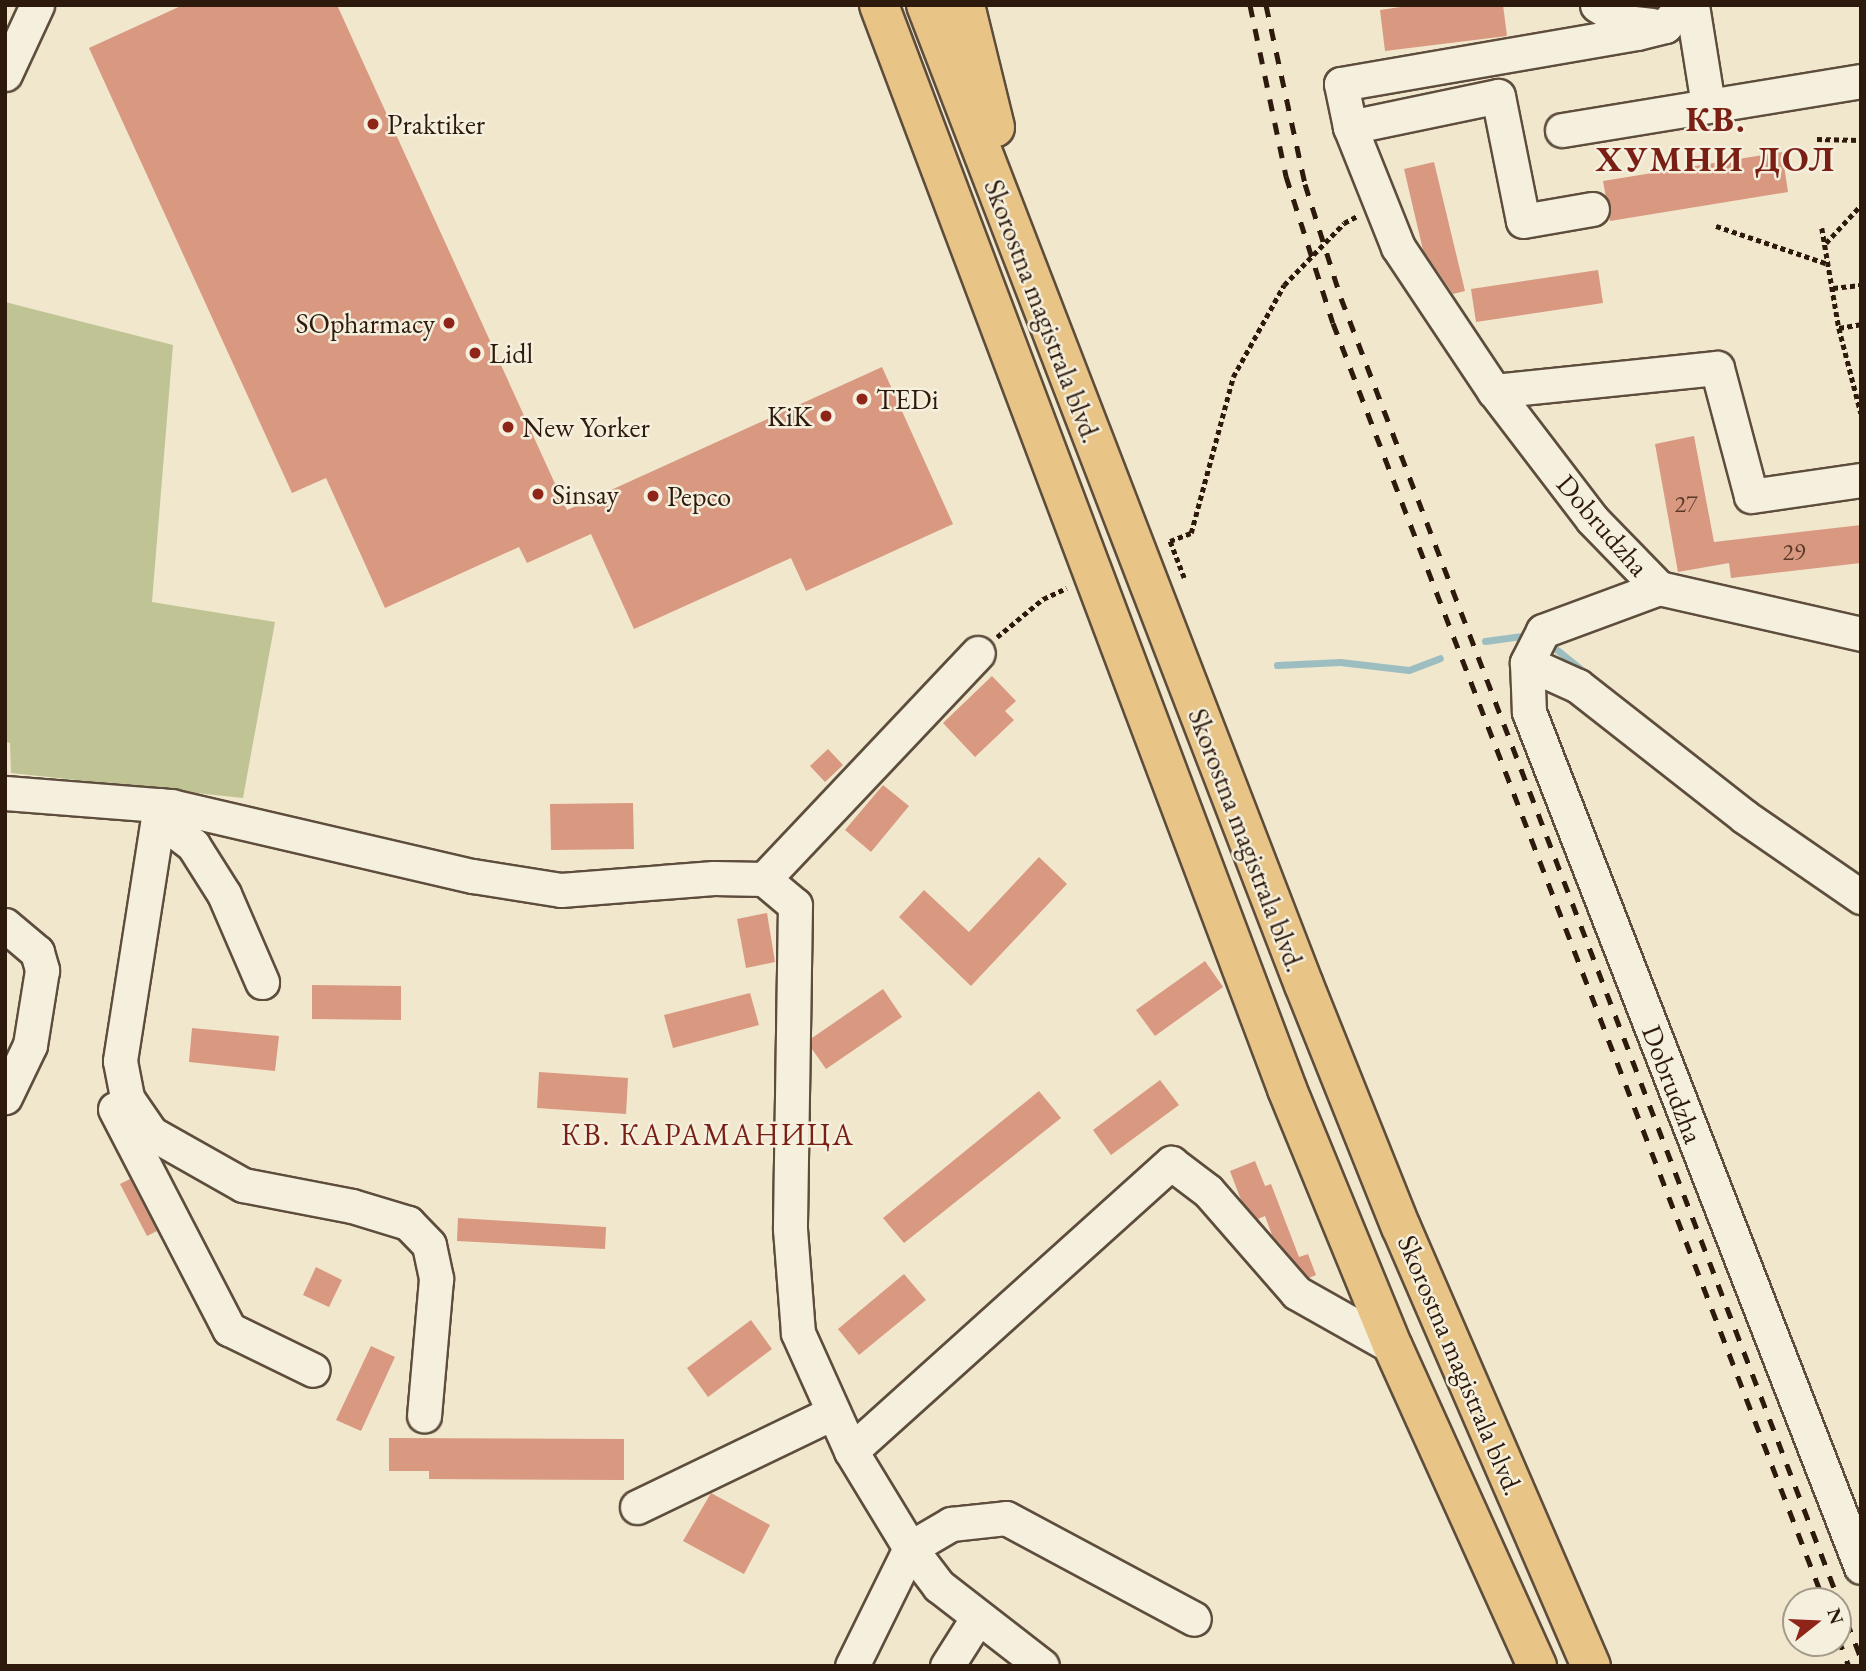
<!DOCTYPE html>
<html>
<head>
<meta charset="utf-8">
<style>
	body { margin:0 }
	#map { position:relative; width:1866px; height:1671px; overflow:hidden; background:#f0e7cd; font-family:"EB Garamond",serif }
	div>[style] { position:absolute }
	.green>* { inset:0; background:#c0c494 }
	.stream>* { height:7px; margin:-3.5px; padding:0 3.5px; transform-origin:3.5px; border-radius:3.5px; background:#9dbec0 }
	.building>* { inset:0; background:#d99880 }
	.path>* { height:4.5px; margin-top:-2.25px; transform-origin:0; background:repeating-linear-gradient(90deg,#2e1a0c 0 5px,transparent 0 8.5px) }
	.roads { filter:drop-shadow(2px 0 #5e4d3c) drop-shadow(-2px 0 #5e4d3c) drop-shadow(0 2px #5e4d3c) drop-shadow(0 -2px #5e4d3c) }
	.minor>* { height:33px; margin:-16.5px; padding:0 16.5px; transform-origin:16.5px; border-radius:16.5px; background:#f5efde }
	.highway>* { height:38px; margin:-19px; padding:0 19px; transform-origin:19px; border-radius:19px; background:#e8c486 }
	.rail>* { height:5px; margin-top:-2.5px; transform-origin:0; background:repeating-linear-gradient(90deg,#2e1a0c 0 12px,transparent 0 24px) }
	.dots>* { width:19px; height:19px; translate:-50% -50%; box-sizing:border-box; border:4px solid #f5efde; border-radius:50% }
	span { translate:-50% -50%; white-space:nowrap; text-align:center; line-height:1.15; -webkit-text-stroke:5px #f5efde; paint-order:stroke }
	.number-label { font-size:24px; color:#593a29 }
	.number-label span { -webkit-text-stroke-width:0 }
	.poi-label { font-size:28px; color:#2e1a0c }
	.left { translate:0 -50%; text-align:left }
	.right { translate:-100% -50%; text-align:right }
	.street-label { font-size:28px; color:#2e1a0c }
	.neighbourhood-label { font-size:30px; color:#7a1f14; letter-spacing:2px }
	.district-label { font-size:35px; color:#7a1f14; font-weight:700; letter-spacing:2px }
	.frame { position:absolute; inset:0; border:7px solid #2e1a0c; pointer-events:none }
	.north { position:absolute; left:1782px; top:1587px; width:70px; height:70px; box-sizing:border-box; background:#f5efde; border:2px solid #a59a8a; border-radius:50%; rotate:72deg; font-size:19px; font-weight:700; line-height:28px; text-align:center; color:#2e1a0c }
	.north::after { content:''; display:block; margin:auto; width:24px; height:32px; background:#8f2418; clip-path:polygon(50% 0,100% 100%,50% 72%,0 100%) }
</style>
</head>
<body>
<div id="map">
	<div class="green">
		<i style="clip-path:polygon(5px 302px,173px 345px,152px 602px,275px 622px,243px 798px,11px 773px,10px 743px,5px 742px)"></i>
	</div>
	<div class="stream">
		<i style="left:1485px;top:641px;width:44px;rotate:-7.8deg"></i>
		<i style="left:1547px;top:642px;width:51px;rotate:38.7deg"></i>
		<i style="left:1277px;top:665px;width:63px;rotate:-2.7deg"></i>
		<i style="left:1340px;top:662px;width:69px;rotate:6.6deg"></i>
		<i style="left:1409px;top:670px;width:33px;rotate:-21deg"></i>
	</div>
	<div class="building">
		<i style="clip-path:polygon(183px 5px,337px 5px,567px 510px,882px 367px,953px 524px,806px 591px,791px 558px,634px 629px,591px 534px,527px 563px,519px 547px,385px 608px,326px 478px,292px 493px,89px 48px)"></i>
		<i style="clip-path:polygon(1414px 5px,1503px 5px,1507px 36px,1385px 51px,1380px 10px)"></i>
		<i style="clip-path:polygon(1782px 152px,1788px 192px,1610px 221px,1603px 181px)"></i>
		<i style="clip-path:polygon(1434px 162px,1465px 291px,1453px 294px,1423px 250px,1404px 169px)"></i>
		<i style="clip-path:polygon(1598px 270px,1603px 303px,1476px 322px,1471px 289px)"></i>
		<i style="clip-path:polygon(1694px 436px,1714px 542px,1861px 525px,1861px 563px,1731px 578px,1729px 563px,1678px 572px,1655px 444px)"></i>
		<i style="clip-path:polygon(992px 676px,1016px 701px,1005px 711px,1014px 720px,975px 757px,943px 723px)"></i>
		<i style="clip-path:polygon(828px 749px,843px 765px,825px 782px,810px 766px)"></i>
		<i style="clip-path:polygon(883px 785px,909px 806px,871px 852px,845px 830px)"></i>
		<i style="clip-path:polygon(633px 803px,634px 849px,551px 850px,550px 804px)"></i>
		<i style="clip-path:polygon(1039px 857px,1067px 884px,971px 986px,899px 917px,924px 890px,969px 932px)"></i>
		<i style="clip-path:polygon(767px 913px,775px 962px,746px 968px,737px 919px)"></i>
		<i style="clip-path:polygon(1205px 961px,1223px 987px,1155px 1036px,1136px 1010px)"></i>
		<i style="clip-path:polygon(312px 985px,401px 986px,401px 1020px,312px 1019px)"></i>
		<i style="clip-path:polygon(883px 989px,902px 1017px,826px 1069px,812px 1049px,812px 1038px)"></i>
		<i style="clip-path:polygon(750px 993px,759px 1025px,673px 1048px,664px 1015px)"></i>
		<i style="clip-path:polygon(192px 1028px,279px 1036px,275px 1071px,189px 1062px)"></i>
		<i style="clip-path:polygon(539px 1072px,628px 1078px,626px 1114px,537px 1108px)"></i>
		<i style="clip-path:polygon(1160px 1080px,1179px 1105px,1111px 1155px,1093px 1130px)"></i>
		<i style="clip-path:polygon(1039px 1091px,1061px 1118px,904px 1243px,883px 1218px)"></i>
		<i style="clip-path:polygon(1255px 1161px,1265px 1186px,1271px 1184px,1299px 1257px,1308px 1254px,1316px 1275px,1309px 1278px,1272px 1235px,1265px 1216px,1258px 1219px,1241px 1200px,1230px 1171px)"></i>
		<i style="clip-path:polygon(130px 1179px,157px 1231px,147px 1236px,120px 1184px)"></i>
		<i style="clip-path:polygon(458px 1218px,606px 1227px,605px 1249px,457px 1241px)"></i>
		<i style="clip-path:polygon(316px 1267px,342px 1280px,329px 1307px,303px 1295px)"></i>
		<i style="clip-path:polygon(904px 1274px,926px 1300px,859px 1355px,838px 1329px)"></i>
		<i style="clip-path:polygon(751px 1320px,772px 1349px,708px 1397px,687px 1368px)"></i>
		<i style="clip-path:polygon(371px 1346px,395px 1357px,361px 1431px,336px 1420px)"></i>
		<i style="clip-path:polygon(389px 1438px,624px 1439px,624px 1480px,429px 1479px,429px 1471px,389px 1471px)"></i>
		<i style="clip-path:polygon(711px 1493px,770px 1525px,744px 1574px,683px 1541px)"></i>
	</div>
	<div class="path">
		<i style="left:1817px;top:139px;width:44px;rotate:1.3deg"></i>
		<i style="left:1716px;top:226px;width:118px;rotate:18.7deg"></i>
		<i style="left:1822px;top:228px;width:101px;rotate:80.4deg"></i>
		<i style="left:1839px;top:328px;width:88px;rotate:75.5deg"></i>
		<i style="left:1826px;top:243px;width:52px;rotate:-47.4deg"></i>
		<i style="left:1833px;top:288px;width:28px;rotate:-6deg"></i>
		<i style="left:1839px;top:328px;width:22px;rotate:-10deg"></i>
		<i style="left:1184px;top:578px;width:40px;rotate:-111deg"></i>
		<i style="left:1170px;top:541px;width:22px;rotate:-21deg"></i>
		<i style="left:1191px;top:533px;width:162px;rotate:-74.9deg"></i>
		<i style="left:1233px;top:377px;width:105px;rotate:-61deg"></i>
		<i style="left:1284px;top:285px;width:86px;rotate:-45.9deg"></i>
		<i style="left:1344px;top:223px;width:15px;rotate:-28deg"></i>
		<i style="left:997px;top:637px;width:60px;rotate:-39.6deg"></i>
		<i style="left:1043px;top:599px;width:26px;rotate:-25deg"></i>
	</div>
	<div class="roads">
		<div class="minor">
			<i style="left:1597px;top:5px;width:33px;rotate:31deg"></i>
			<i style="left:1625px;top:22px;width:27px;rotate:6deg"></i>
			<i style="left:1692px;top:5px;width:101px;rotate:80.9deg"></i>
			<i style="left:5px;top:74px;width:76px;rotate:-65.1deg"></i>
			<i style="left:1350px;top:127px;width:151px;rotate:-11.8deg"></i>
			<i style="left:1498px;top:96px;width:127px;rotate:78.7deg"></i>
			<i style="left:1523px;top:221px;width:70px;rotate:-9.9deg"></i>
			<i style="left:1562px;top:130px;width:303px;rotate:-9.3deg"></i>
			<i style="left:1494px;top:391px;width:224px;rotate:-5.9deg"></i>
			<i style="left:1717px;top:368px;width:132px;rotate:75.1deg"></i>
			<i style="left:1751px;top:496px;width:111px;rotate:-8.3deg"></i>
			<i style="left:1659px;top:588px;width:124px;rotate:159.7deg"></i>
			<i style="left:1543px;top:631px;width:36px;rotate:117deg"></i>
			<i style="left:1527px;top:663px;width:49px;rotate:87.7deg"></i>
			<i style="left:1529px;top:712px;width:917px;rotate:68.78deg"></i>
			<i style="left:1659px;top:588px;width:96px;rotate:-134.2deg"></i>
			<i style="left:1592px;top:519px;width:161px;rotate:-127.4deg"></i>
			<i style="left:1494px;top:391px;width:173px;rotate:-123.7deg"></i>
			<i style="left:1398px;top:247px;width:129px;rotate:-111.8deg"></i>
			<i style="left:1350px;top:127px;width:44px;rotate:-101.8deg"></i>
			<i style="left:1341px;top:84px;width:300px;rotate:-9.8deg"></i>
			<i style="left:1637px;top:33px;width:29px;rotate:-14deg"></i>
			<i style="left:1665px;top:26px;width:28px;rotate:-49deg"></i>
			<i style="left:1659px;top:588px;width:207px;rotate:12.8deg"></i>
			<i style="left:1527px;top:663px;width:56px;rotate:24.3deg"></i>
			<i style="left:1578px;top:686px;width:212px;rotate:38.1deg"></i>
			<i style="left:1745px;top:817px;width:141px;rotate:34.6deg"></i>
			<i style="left:5px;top:793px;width:167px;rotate:4.5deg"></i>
			<i style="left:171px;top:806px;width:310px;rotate:13.1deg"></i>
			<i style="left:473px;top:876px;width:89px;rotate:9deg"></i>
			<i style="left:561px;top:890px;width:153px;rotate:-4.5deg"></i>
			<i style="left:714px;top:878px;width:50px;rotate:1.1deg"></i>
			<i style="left:764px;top:879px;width:40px;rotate:40deg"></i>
			<i style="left:795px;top:905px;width:324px;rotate:90.9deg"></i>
			<i style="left:790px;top:1229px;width:104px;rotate:85.6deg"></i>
			<i style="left:798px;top:1333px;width:129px;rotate:65.8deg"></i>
			<i style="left:851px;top:1451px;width:114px;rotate:58.7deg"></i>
			<i style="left:910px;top:1548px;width:48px;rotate:52.7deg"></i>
			<i style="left:939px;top:1586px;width:130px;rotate:37.8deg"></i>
			<i style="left:160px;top:805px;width:259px;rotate:98.9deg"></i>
			<i style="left:120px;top:1061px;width:38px;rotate:79deg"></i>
			<i style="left:127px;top:1098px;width:42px;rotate:55.6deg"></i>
			<i style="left:151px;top:1133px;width:106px;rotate:29.5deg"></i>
			<i style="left:243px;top:1185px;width:111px;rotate:10.9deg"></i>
			<i style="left:352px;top:1206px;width:59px;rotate:16.9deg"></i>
			<i style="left:408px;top:1223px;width:30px;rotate:46deg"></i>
			<i style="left:429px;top:1245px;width:35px;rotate:78deg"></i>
			<i style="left:436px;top:1279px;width:137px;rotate:95deg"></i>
			<i style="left:159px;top:819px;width:43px;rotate:37.4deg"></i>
			<i style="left:193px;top:845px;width:58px;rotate:57.7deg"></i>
			<i style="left:224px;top:894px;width:96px;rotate:66.6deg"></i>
			<i style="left:764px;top:879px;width:311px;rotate:-46.6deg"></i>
			<i style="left:5px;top:925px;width:42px;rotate:40.2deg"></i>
			<i style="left:37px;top:952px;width:19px;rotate:74deg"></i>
			<i style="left:42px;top:970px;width:76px;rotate:99.1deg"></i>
			<i style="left:30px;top:1045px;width:58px;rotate:115.7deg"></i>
			<i style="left:115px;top:1109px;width:248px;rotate:62.6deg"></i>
			<i style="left:229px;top:1329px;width:93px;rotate:26deg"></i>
			<i style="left:851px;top:1451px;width:431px;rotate:-42deg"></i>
			<i style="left:1171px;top:1163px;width:46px;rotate:37.1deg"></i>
			<i style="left:1208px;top:1191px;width:135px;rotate:48.9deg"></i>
			<i style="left:1297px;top:1293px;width:110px;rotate:29.4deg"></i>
			<i style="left:637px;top:1507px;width:216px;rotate:-25.7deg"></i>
			<i style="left:852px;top:1666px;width:131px;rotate:-63.8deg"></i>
			<i style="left:910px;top:1548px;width:48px;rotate:-30.3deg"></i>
			<i style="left:951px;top:1524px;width:55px;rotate:-6.2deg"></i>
			<i style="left:1006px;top:1518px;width:213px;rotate:28.2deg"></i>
			<i style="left:947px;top:1666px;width:58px;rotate:-57.7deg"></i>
		</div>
		<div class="highway">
			<i style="left:879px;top:5px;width:1158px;rotate:69.37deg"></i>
			<i style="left:1287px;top:1089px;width:279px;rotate:67.7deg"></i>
			<i style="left:1393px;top:1347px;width:350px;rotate:65.7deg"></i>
			<i style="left:926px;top:5px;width:1050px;rotate:68.91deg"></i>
			<i style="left:1304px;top:985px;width:261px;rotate:68.2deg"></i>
			<i style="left:1401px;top:1227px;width:478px;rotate:66.6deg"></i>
			<i style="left:965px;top:5px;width:126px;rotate:76.2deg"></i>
		</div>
	</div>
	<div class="rail">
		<i style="left:1250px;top:5px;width:175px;rotate:78.1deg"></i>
		<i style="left:1286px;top:176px;width:154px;rotate:72.3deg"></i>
		<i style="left:1333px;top:323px;width:1369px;rotate:68.98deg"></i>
		<i style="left:1266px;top:5px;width:183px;rotate:77.7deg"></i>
		<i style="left:1305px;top:184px;width:120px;rotate:72.5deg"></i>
		<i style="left:1341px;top:298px;width:1456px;rotate:69.08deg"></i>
		<i style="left:1838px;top:1638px;width:30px;rotate:69deg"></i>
	</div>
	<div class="dots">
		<i style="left:373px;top:124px;background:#8f2418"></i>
		<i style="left:449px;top:323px;background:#8f2418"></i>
		<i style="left:475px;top:353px;background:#8f2418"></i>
		<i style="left:862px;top:399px;background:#8f2418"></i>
		<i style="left:826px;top:416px;background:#8f2418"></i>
		<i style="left:508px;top:427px;background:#8f2418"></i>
		<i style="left:538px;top:494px;background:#8f2418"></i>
		<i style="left:653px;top:496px;background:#8f2418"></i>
	</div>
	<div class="number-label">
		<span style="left:1686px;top:504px">27</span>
		<span style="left:1794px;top:552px">29</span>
	</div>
	<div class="poi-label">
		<span class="left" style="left:387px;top:124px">Praktiker</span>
		<span class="right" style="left:435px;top:323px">SOpharmacy</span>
		<span class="left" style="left:489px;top:353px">Lidl</span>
		<span class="left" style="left:876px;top:399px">TEDi</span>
		<span class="right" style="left:812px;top:416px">KiK</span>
		<span class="left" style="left:522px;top:427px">New Yorker</span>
		<span class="left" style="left:552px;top:494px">Sinsay</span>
		<span class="left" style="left:667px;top:496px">Pepco</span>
	</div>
	<div class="street-label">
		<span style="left:1043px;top:311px;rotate:69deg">Skorostna magistrala blvd.</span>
		<span style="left:1603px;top:525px;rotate:49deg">Dobrudzha</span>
		<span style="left:1247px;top:840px;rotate:69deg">Skorostna magistrala blvd.</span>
		<span style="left:1673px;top:1084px;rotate:69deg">Dobrudzha</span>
		<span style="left:1461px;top:1365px;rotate:67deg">Skorostna magistrala blvd.</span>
	</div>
	<div class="neighbourhood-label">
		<span style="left:708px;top:1135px">КВ. КАРАМАНИЦА</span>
	</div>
	<div class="district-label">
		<span style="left:1716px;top:139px">КВ.<br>ХУМНИ ДОЛ</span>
	</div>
	<div class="frame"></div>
	<div class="north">N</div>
</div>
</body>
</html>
